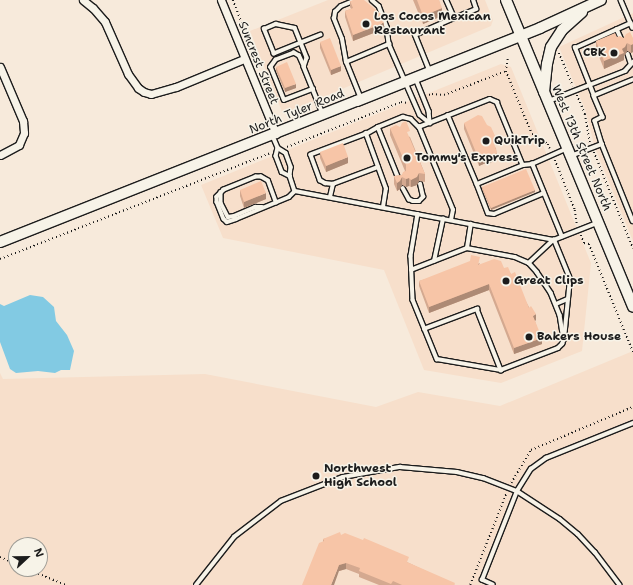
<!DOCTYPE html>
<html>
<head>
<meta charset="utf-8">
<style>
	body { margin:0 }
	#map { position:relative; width:633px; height:585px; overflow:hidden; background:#f7eadb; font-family:"Shantell Sans",sans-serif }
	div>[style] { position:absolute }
	.built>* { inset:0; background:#f7dfcb }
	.water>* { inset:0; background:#82cae3 }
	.path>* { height:1.5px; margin-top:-0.75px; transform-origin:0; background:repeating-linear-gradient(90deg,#1c1c1c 0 1px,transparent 0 4px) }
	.roads { filter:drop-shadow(1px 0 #1c1c1c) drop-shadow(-1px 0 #1c1c1c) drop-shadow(0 1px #1c1c1c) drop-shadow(0 -1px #1c1c1c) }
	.lane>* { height:3.5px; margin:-1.75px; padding:0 1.75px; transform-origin:1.75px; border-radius:1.75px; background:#f7f3e8 }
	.street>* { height:7px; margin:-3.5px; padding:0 3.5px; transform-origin:3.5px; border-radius:3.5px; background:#f7f3e8 }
	.secondary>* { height:10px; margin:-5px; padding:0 5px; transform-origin:5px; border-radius:5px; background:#f7f3e8 }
	.wall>* { inset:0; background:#d4a990 }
	.shaded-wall>* { inset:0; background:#ad8a75 }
	.building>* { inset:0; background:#f7c5a7 }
	.dots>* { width:11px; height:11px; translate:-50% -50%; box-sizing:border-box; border:2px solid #f7f3e8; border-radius:50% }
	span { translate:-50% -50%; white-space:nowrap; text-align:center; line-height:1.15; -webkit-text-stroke:3px #f7f3e8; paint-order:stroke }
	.poi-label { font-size:12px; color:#1c1c1c; font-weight:700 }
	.left { translate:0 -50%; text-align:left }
	.right { translate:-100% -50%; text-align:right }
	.street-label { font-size:12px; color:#1c1c1c }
	.north { position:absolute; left:8px; top:537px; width:40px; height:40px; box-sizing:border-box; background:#f7f3e8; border:1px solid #9f9d96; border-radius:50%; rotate:68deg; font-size:11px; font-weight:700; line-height:16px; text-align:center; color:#1c1c1c }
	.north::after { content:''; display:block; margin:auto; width:14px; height:18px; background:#1c1c1c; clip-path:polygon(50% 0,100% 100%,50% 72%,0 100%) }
</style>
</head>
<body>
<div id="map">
	<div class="built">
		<i style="clip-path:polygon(328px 0,485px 0,493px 20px,491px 26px,283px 114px,250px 31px)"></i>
		<i style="clip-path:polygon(633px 13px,633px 241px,595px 148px,585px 109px,559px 47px)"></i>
		<i style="clip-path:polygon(501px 64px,511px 67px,591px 263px,582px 351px,501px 383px,424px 370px,384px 270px,223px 238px,201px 185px)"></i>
		<i style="clip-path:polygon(evenodd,633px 351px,633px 585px,0 585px,0 373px,3px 379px,205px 374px,376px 407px,418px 392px,500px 406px,633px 351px,16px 545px,40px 545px,40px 569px,16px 569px,16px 545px)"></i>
	</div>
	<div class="water">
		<i style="clip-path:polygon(30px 295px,43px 297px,54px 307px,56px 321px,67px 335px,74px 351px,70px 370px,61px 370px,55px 373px,38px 371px,16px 373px,10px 369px,0 342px,0 304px,4px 306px)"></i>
	</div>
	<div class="path">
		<i style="left:233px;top:0;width:33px;rotate:69deg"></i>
		<i style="left:559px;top:53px;width:36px;rotate:67deg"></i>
		<i style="left:508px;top:59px;width:12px;rotate:99deg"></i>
		<i style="left:506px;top:71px;width:68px;rotate:67.6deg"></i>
		<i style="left:532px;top:134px;width:19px;rotate:32deg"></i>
		<i style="left:548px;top:144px;width:5px;rotate:68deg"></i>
		<i style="left:429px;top:95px;width:3px;rotate:-18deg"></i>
		<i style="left:432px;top:94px;width:12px;rotate:5deg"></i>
		<i style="left:444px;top:95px;width:66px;rotate:-21.2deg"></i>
		<i style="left:577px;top:95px;width:21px;rotate:67deg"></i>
		<i style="left:585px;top:114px;width:29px;rotate:80deg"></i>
		<i style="left:287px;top:147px;width:123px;rotate:-21.5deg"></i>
		<i style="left:401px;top:102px;width:7px;rotate:8deg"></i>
		<i style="left:594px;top:152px;width:104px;rotate:67.9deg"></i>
		<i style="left:555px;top:160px;width:54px;rotate:68.2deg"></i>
		<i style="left:575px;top:210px;width:14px;rotate:82deg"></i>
		<i style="left:581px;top:235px;width:9px;rotate:69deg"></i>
		<i style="left:584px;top:243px;width:5px;rotate:11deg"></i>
		<i style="left:589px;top:244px;width:117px;rotate:67.8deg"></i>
		<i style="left:0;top:259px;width:290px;rotate:-21.4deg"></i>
		<i style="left:511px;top:483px;width:39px;rotate:-59deg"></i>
		<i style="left:531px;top:450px;width:111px;rotate:-22.9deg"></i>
		<i style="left:0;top:557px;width:17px;rotate:24deg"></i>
		<i style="left:27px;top:569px;width:42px;rotate:22.3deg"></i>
		<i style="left:470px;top:585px;width:98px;rotate:-68.4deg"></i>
	</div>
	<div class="roads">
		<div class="lane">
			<i style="left:372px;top:0;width:9px;rotate:41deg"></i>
			<i style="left:379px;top:6px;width:22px;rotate:69deg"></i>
			<i style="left:387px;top:27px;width:17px;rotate:83deg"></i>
			<i style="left:621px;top:0;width:30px;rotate:67deg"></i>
			<i style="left:454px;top:18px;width:24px;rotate:-22deg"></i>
			<i style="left:476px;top:9px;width:9px;rotate:-108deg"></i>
			<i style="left:617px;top:29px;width:12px;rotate:66deg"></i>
			<i style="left:321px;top:35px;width:22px;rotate:158deg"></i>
			<i style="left:301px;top:43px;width:29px;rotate:158deg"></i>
			<i style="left:274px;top:54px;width:27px;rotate:-112deg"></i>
			<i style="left:264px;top:29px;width:13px;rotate:-23deg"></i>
			<i style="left:276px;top:24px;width:19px;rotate:12deg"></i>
			<i style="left:295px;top:28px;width:32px;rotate:68deg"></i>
			<i style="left:307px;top:58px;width:9px;rotate:108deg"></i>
			<i style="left:304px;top:67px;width:51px;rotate:68deg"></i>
			<i style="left:628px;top:54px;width:9px;rotate:72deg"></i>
			<i style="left:346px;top:62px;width:23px;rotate:-100deg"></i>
			<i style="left:342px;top:39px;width:22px;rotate:-112deg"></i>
			<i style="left:334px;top:19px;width:7px;rotate:-82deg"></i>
			<i style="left:335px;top:12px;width:8px;rotate:-45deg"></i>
			<i style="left:341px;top:6px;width:16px;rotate:-22deg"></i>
			<i style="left:304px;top:67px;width:12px;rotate:-114deg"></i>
			<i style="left:299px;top:56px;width:6px;rotate:-149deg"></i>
			<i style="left:294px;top:53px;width:19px;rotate:159deg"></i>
			<i style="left:276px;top:60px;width:9px;rotate:126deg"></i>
			<i style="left:271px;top:67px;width:35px;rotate:68deg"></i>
			<i style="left:284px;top:100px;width:31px;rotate:-21deg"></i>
			<i style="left:429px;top:70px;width:38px;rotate:-112deg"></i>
			<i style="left:415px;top:35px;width:43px;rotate:-23.6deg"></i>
			<i style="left:454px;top:18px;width:20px;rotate:-114deg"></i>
			<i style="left:416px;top:79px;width:35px;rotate:68deg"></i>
			<i style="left:429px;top:111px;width:12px;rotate:85deg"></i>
			<i style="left:633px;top:80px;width:42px;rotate:157.7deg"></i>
			<i style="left:594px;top:96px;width:23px;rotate:67deg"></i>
			<i style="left:603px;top:117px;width:9px;rotate:153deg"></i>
			<i style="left:595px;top:121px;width:24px;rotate:73deg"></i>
			<i style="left:602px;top:144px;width:83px;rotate:68.1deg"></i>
			<i style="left:594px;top:96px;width:52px;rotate:-111.6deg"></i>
			<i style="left:575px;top:48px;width:61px;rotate:-24.1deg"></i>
			<i style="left:361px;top:99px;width:40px;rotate:-112deg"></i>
			<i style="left:346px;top:62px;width:47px;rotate:-22.7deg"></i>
			<i style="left:389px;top:44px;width:77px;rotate:66.4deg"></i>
			<i style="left:420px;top:115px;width:13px;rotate:39deg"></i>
			<i style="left:549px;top:101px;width:82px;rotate:-21.5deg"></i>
			<i style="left:625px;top:71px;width:12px;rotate:-48deg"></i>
			<i style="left:448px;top:115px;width:75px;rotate:67.2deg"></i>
			<i style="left:477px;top:184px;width:50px;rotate:-22.4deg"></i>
			<i style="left:378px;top:127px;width:56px;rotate:68deg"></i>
			<i style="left:366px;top:134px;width:59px;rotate:159.1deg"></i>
			<i style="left:311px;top:155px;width:27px;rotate:70deg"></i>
			<i style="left:320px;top:180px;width:6px;rotate:31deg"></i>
			<i style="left:325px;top:183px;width:8px;rotate:7deg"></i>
			<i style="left:333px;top:184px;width:48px;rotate:-20.7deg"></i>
			<i style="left:273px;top:136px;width:13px;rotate:67deg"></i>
			<i style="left:278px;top:148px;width:9px;rotate:32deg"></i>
			<i style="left:286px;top:153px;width:15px;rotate:70deg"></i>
			<i style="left:291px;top:167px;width:9px;rotate:96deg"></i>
			<i style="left:290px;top:176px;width:16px;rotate:72deg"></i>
			<i style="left:295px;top:191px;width:264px;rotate:10.7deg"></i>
			<i style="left:554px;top:240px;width:46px;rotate:-21.6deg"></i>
			<i style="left:278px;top:148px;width:8px;rotate:104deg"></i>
			<i style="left:276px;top:156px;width:17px;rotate:69deg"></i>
			<i style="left:282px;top:172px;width:9px;rotate:27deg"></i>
			<i style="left:571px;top:156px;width:33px;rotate:-21deg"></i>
			<i style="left:477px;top:184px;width:31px;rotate:69deg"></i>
			<i style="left:488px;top:213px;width:6px;rotate:9deg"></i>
			<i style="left:494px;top:214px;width:54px;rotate:-22.8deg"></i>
			<i style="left:403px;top:188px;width:13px;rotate:61deg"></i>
			<i style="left:409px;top:199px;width:4px;rotate:27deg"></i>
			<i style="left:413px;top:201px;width:6px"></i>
			<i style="left:419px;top:201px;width:6px;rotate:-45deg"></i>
			<i style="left:423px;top:197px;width:13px;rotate:-103deg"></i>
			<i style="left:221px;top:192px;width:11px;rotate:90deg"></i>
			<i style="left:221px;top:203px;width:16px;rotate:63deg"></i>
			<i style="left:228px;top:217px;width:6px;rotate:-9deg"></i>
			<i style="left:234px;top:216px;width:23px;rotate:-23deg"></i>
			<i style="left:255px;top:207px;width:7px"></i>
			<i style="left:330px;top:197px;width:13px;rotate:-77deg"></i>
			<i style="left:276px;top:203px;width:23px;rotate:-110deg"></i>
			<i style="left:268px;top:181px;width:8px;rotate:-150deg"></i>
			<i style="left:261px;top:177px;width:5px;rotate:180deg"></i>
			<i style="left:256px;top:177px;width:35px;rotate:158deg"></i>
			<i style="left:224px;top:190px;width:10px;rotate:135deg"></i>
			<i style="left:217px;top:197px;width:5px;rotate:90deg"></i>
			<i style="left:217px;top:202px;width:18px;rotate:68deg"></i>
			<i style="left:224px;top:219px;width:4px;rotate:45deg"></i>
			<i style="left:227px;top:222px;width:9px;rotate:-18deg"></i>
			<i style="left:236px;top:219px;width:57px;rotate:-22.5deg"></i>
			<i style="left:289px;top:197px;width:8px;rotate:-45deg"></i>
			<i style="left:383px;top:207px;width:18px;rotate:-81deg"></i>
			<i style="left:386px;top:189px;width:59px;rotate:-110deg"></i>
			<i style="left:366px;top:134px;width:14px;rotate:-30deg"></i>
			<i style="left:378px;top:127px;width:27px;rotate:-22deg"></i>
			<i style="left:403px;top:117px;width:8px;rotate:14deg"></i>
			<i style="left:411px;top:119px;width:11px;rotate:45deg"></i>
			<i style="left:418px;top:214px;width:43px;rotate:99.5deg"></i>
			<i style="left:411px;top:256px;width:44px;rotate:87.4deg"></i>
			<i style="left:413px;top:300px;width:64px;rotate:67.9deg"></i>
			<i style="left:437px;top:359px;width:65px;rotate:9.8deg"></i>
			<i style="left:501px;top:370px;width:61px;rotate:-21.1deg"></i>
			<i style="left:558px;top:348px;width:6px;rotate:-45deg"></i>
			<i style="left:562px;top:344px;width:5px;rotate:-68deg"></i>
			<i style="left:564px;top:339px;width:60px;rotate:-84.3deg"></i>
			<i style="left:570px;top:279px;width:42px;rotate:-112.3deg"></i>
			<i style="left:554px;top:240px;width:34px;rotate:137deg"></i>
			<i style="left:529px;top:263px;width:12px;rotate:48deg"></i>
			<i style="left:537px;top:272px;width:25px;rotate:56deg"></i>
			<i style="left:551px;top:293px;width:24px;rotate:68deg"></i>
			<i style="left:560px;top:315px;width:24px;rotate:81deg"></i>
			<i style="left:451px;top:220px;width:10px;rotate:-79deg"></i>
			<i style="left:453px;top:210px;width:90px;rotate:-112.3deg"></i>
			<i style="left:419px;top:127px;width:76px;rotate:-21.5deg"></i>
			<i style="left:490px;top:99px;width:8px;rotate:23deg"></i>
			<i style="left:497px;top:102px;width:68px;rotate:67.6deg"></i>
			<i style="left:523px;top:165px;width:9px;rotate:-6deg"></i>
			<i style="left:562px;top:237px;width:79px;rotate:-112.3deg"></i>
			<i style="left:532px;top:164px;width:37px;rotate:-24deg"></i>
			<i style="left:467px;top:248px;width:24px;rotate:-81deg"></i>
			<i style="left:434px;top:261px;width:43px;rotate:-77.9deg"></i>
			<i style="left:411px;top:270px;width:60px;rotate:-21.4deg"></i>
			<i style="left:467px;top:248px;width:49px;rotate:10.6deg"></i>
			<i style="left:515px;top:257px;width:15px;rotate:23deg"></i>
			<i style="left:556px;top:304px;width:13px;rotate:-23deg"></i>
			<i style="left:424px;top:329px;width:57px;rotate:-20.7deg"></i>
			<i style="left:477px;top:309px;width:66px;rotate:68.5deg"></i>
			<i style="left:196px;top:585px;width:61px;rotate:-51.6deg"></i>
			<i style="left:234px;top:537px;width:59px;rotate:-37.5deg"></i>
			<i style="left:281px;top:501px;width:66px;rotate:-21.2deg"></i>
			<i style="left:343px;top:477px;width:58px;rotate:-10deg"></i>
			<i style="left:400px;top:467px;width:57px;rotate:5deg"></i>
			<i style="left:457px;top:472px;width:27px;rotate:13deg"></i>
			<i style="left:483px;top:478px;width:36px;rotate:21deg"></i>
			<i style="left:517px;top:491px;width:51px;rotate:33.1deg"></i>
			<i style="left:560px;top:519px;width:23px;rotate:40deg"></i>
			<i style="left:578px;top:534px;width:25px;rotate:47deg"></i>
			<i style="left:595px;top:552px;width:41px;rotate:52.9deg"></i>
			<i style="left:493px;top:585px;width:12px;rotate:-156deg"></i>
			<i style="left:482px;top:580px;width:96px;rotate:-68.5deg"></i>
			<i style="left:517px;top:491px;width:26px;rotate:-58deg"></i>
			<i style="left:531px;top:469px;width:19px;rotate:-36deg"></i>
			<i style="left:546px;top:458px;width:94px;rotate:-21.9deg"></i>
		</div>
		<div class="street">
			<i style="left:83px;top:0;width:13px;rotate:39deg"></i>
			<i style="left:93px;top:8px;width:18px;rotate:49deg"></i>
			<i style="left:105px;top:22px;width:57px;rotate:66.1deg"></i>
			<i style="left:128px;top:74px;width:17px;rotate:54deg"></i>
			<i style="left:138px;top:88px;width:7px;rotate:34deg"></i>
			<i style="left:144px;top:92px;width:7px;rotate:16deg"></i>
			<i style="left:151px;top:94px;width:26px;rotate:-16deg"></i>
			<i style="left:176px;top:87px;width:74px;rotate:-22.4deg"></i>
			<i style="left:221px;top:0;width:145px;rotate:67.7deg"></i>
			<i style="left:0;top:67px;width:59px;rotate:66.9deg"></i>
			<i style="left:23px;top:121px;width:12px;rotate:85deg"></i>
			<i style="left:24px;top:133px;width:13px;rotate:113deg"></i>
			<i style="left:19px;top:145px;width:21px;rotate:152deg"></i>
		</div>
		<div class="secondary">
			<i style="left:506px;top:0;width:332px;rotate:67.5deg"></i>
			<i style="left:544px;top:92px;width:28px;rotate:-84deg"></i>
			<i style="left:547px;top:64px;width:17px;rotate:-77deg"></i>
			<i style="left:551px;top:47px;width:20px;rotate:-57deg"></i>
			<i style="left:562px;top:30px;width:27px;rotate:-42deg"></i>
			<i style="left:0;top:242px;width:384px;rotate:-21.6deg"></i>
			<i style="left:357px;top:101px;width:197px;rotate:-21.7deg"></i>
			<i style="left:540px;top:28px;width:67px;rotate:-24.7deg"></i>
		</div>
	</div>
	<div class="wall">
		<i style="clip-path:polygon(413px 0,439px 0,442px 16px,423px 24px)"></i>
		<i style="clip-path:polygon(350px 1px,384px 29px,353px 41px,345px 17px,345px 11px,351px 9px,350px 7px)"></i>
		<i style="clip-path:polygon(617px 37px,624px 38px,633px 38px,633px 52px,631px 53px,627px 51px,625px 55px,624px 56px,624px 60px,604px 69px,596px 49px,596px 41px)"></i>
		<i style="clip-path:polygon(320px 42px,341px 71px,331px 75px,320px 48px)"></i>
		<i style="clip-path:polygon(276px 67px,296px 88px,285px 92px,276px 71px)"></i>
		<i style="clip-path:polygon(464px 123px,496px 148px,497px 158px,489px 164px,488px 162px,479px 166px,464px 129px)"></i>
		<i style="clip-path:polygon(390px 128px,410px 137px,425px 174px,425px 182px,419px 181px,417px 185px,411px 187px,409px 186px,406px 187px,402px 185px,400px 189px,397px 191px,394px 184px,394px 176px,402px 175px,405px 171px,390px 135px)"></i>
		<i style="clip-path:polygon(320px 152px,348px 163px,326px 172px,320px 158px)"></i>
		<i style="clip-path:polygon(482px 187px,535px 192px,491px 210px,482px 189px)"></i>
		<i style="clip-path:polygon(240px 190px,266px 199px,244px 208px,240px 196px)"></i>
		<i style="clip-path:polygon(480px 263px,479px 265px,504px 268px,511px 274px,536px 320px,535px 321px,542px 344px,514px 354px,489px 290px,429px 313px,419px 286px,419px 281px)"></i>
		<i style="clip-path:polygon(341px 535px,409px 563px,455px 585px,379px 585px,359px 577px,359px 574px,346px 569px,339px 571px,323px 542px,323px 539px)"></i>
	</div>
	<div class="shaded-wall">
		<i style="clip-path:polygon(442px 8px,442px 16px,423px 24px,423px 16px)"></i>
		<i style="clip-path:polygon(384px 23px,384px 29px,353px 41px,353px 35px)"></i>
		<i style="clip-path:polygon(627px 43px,627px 51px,625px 55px,624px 56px,624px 60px,604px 69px,604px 61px)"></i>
		<i style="clip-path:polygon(633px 44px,633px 52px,631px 53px,631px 45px)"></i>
		<i style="clip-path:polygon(341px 66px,341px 71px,331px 75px,331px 70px)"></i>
		<i style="clip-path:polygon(296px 84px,296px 88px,285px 92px,285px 88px)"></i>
		<i style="clip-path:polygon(497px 153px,497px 158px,489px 164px,489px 158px)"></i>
		<i style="clip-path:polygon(488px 156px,488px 162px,479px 166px,479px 160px)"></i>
		<i style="clip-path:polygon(348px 157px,348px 163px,326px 172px,326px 166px)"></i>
		<i style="clip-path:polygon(419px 173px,419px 181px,417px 185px,411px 187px,411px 180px)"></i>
		<i style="clip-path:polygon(402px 177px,402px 185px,400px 189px,397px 191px,397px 183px)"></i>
		<i style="clip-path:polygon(409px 178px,409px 186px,406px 187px,406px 179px)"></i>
		<i style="clip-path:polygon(535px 190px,535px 192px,491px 210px,491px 208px)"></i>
		<i style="clip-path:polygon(266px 193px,266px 199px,244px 208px,244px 202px)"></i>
		<i style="clip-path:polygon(489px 284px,489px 290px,429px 313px,429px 307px)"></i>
		<i style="clip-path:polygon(536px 314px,536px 320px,533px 322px,533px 316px)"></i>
		<i style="clip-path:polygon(542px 338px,542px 344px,514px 354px,514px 348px)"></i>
		<i style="clip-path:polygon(346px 563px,346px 569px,339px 571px,334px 585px,331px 585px,339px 565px)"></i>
	</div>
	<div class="building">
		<i style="clip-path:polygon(353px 0,364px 0,381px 14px,384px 23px,353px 35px,345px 11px,353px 8px,350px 1px)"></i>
		<i style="clip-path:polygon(417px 0,439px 0,442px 8px,423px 16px)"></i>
		<i style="clip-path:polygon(630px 32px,633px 38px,633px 44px,631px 45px,627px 43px,625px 47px,622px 49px,624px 53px,604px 61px,596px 41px,615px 33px,617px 37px,620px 36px,624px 38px,626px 34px)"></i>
		<i style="clip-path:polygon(330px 38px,341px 66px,331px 70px,320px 42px)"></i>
		<i style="clip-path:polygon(287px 62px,296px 84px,285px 88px,276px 67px)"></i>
		<i style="clip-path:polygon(478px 115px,482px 116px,487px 125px,491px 127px,496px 138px,496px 142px,494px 143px,497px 153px,489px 158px,488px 156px,479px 160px,464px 123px)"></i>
		<i style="clip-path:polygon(406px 121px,409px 128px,410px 131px,407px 132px,425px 174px,419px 173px,417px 177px,411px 180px,409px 178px,406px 179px,402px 177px,400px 181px,397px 183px,394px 176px,402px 175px,403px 172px,406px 171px,406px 165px,390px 128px,396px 125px,400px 127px,402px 123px)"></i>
		<i style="clip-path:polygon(343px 143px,348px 157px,326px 166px,320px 152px)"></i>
		<i style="clip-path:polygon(526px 169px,535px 190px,491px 208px,482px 187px)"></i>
		<i style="clip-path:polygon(261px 181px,266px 193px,244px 202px,240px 190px)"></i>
		<i style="clip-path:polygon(471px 255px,480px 257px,478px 265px,494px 259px,501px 261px,504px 268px,508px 267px,511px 274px,515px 272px,529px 308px,531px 306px,536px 314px,533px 316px,542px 338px,514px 348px,489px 284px,429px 307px,419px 281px,470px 261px)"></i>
		<i style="clip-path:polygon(340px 532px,341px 535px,345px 533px,363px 540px,364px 538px,409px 557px,407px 562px,455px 583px,454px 585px,402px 585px,393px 581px,391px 584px,359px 571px,360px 568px,346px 563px,339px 565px,331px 585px,302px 585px,319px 543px,324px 541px,323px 539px)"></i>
	</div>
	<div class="dots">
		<i style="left:366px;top:24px;background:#1c1c1c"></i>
		<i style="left:614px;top:53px;background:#1c1c1c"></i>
		<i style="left:486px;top:141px;background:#1c1c1c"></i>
		<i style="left:407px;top:158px;background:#1c1c1c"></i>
		<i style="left:506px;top:281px;background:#1c1c1c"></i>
		<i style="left:529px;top:337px;background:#1c1c1c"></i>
		<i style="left:316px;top:476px;background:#1c1c1c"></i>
	</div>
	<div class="poi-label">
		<span class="left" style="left:374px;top:24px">Los Cocos Mexican<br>Restaurant</span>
		<span class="right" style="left:606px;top:53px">CBK</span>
		<span class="left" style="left:494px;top:141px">QuikTrip</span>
		<span class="left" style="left:415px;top:158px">Tommy's Express</span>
		<span class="left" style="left:514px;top:281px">Great Clips</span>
		<span class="left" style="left:537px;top:337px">Bakers House</span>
		<span class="left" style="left:324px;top:476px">Northwest<br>High School</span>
	</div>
	<div class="street-label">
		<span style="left:258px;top:63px;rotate:68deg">Suncrest Street</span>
		<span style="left:297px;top:112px;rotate:-22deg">North Tyler Road</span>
		<span style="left:581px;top:148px;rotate:67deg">West 13th Street North</span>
	</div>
	<div class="north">N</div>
</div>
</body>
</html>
